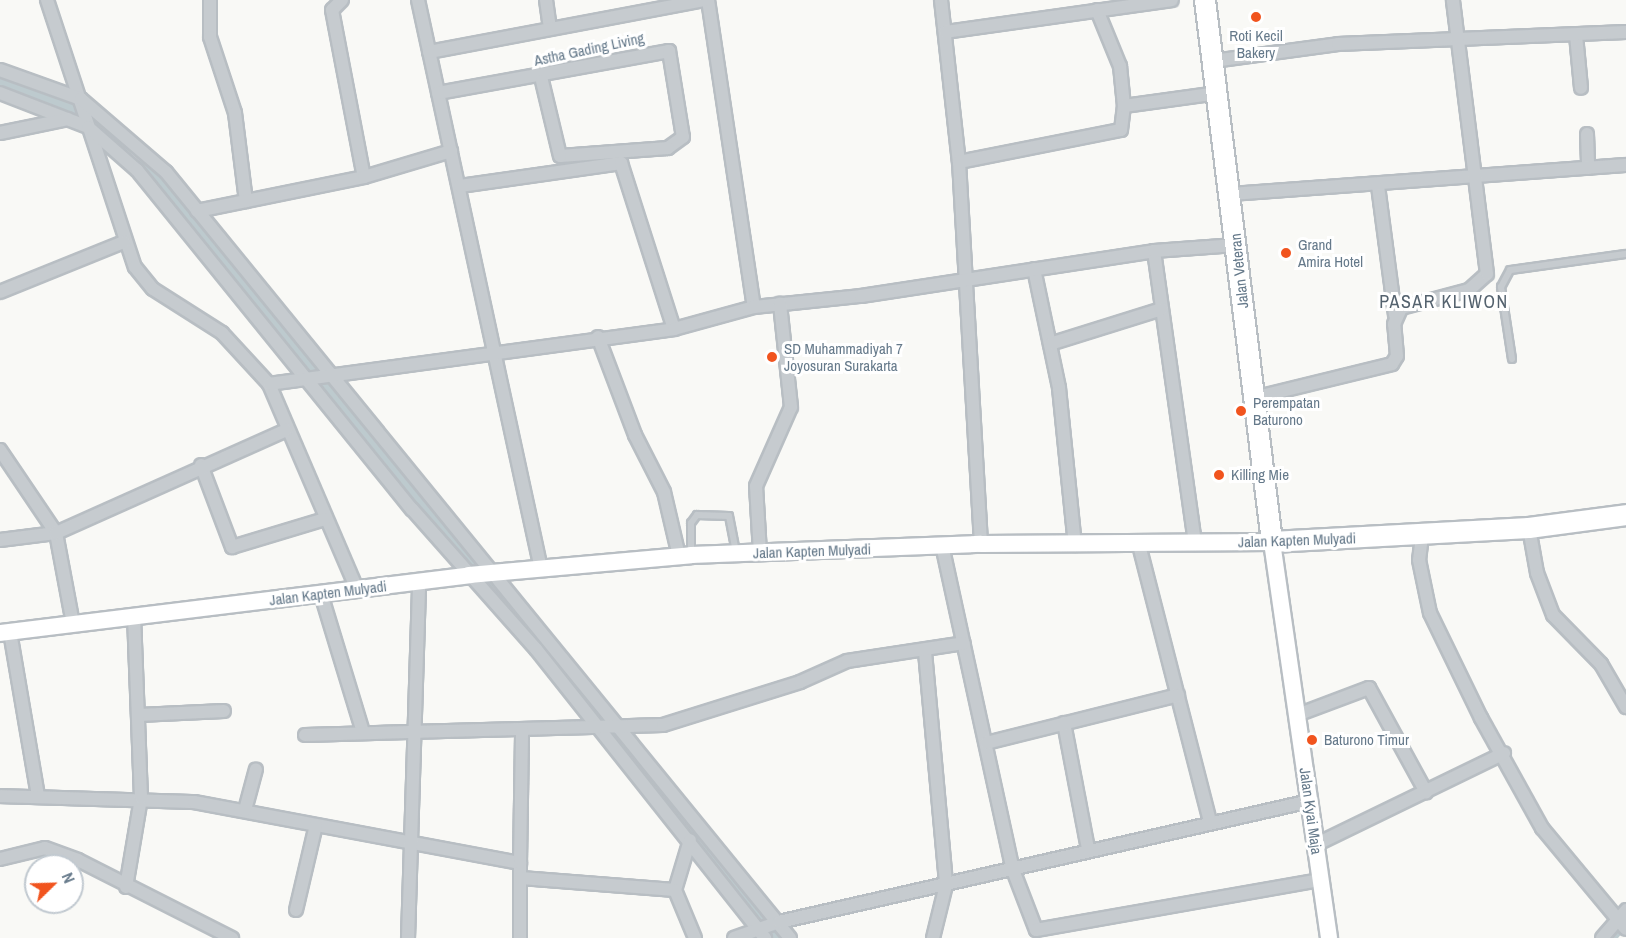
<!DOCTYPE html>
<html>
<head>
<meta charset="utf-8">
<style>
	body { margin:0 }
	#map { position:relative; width:1626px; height:938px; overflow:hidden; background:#f9f9f6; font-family:"Archivo Narrow",sans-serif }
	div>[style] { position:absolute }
	.stream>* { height:4.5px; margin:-2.25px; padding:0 2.25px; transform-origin:2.25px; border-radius:2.25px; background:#bdcace }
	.canal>* { height:15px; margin:-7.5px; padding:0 7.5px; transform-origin:7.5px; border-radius:7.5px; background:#bdcace }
	.roads { filter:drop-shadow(2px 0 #b8bec3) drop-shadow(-2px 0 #b8bec3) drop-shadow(0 2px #b8bec3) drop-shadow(0 -2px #b8bec3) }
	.service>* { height:6px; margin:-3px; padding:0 3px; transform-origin:3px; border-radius:3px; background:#c6cbcf }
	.minor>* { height:12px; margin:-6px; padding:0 6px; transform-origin:6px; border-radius:6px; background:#c6cbcf }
	.secondary>* { height:16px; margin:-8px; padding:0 8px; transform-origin:8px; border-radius:8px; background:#fff }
	.primary>* { height:20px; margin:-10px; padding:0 10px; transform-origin:10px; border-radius:10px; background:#fff }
	.dots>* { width:16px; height:16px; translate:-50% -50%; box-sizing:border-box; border:3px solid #fff; border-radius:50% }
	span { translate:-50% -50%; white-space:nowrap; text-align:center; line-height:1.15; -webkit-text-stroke:6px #fff; paint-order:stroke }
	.poi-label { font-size:15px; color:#65798a }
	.left { translate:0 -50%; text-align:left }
	.street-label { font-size:15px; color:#65798a }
	.quarter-label { font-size:18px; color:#54626e; letter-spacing:1.5px }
	.north { position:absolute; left:24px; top:854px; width:60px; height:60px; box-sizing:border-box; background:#fff; border:2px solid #c1c9d0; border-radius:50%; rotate:67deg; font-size:16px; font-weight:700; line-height:24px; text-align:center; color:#65798a }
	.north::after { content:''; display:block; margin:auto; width:21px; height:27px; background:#f1541e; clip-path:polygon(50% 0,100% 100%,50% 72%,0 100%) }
</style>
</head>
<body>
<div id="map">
	<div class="stream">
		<i style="left:1614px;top:938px;width:16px;rotate:-50deg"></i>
	</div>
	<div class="canal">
		<i style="left:0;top:85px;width:91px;rotate:18.6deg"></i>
		<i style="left:86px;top:114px;width:47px;rotate:36.4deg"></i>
		<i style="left:146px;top:158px;width:627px;rotate:51.08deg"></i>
		<i style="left:574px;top:687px;width:322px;rotate:51.3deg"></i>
	</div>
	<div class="roads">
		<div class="service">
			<i style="left:1512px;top:359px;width:73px;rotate:-98.7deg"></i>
			<i style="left:1501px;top:287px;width:19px;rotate:-62deg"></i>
			<i style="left:1510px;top:270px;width:117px;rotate:-7.9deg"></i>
			<i style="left:691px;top:555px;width:32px;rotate:-90deg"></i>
			<i style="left:691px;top:523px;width:10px;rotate:-53deg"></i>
			<i style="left:697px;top:515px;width:32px;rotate:2deg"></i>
			<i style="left:729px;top:516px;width:36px;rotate:79deg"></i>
		</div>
		<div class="minor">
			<i style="left:47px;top:0;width:281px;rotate:71.8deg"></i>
			<i style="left:135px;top:267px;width:28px;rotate:51deg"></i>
			<i style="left:153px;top:289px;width:82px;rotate:32.5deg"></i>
			<i style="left:222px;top:333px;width:69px;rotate:47.3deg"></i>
			<i style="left:269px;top:384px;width:223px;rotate:66.8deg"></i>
			<i style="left:210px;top:0;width:37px;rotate:90deg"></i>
			<i style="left:210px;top:37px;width:80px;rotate:71.8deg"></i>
			<i style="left:235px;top:113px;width:89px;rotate:82.9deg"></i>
			<i style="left:342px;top:0;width:14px;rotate:135deg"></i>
			<i style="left:332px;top:10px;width:170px;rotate:79.2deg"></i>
			<i style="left:418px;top:0;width:582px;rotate:77.8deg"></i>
			<i style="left:546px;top:0;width:28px;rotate:82deg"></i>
			<i style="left:708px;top:0;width:310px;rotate:81.5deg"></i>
			<i style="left:941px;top:0;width:163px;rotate:83.7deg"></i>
			<i style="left:959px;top:162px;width:383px;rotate:86.7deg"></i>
			<i style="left:1097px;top:10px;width:61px;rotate:67.7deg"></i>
			<i style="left:1120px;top:66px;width:40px;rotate:84.3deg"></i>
			<i style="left:945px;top:32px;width:229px;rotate:-8deg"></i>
			<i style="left:1576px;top:35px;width:53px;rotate:84.6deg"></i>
			<i style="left:429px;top:52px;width:281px;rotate:-10.7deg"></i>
			<i style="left:1213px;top:61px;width:126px;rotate:-7.7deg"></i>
			<i style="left:1338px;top:44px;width:288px;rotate:-2.4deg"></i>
			<i style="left:0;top:70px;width:86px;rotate:19.7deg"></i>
			<i style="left:81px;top:99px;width:112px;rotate:40.7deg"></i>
			<i style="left:166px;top:172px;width:988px;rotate:50.83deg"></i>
			<i style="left:0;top:93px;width:94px;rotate:21.1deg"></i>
			<i style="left:88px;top:127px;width:65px;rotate:41.3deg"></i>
			<i style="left:137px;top:170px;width:437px;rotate:51deg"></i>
			<i style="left:412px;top:509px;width:187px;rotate:48.5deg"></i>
			<i style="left:536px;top:649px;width:369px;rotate:51.6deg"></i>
			<i style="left:438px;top:93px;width:235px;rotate:-10.3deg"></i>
			<i style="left:669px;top:51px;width:87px;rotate:80.8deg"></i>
			<i style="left:683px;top:137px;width:19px;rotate:144deg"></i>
			<i style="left:668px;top:148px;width:108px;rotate:175.8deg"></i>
			<i style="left:560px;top:156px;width:77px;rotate:-103.5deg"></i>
			<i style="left:0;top:133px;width:69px;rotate:-11.6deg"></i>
			<i style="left:1587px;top:134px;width:34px;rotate:88deg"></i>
			<i style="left:959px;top:162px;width:165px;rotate:-11.2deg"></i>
			<i style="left:1121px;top:130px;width:24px;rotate:-83deg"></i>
			<i style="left:1124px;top:106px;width:95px;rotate:-7.9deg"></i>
			<i style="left:460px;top:186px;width:163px;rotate:-8.1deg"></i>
			<i style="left:621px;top:163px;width:174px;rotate:72.3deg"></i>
			<i style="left:1378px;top:186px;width:130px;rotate:82.5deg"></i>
			<i style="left:1230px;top:194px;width:397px;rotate:-4.2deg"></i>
			<i style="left:197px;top:211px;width:170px;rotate:-11.5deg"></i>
			<i style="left:364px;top:177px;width:91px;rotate:-16.6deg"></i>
			<i style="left:1154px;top:251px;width:296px;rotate:82deg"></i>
			<i style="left:1034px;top:269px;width:122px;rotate:78.1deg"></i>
			<i style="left:1059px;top:388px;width:158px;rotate:84.2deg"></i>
			<i style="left:0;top:292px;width:134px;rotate:-22deg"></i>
			<i style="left:598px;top:337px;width:105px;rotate:69.3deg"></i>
			<i style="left:635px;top:435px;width:64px;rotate:63deg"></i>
			<i style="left:664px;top:492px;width:66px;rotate:76.8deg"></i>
			<i style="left:1050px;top:344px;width:117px;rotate:-17.4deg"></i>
			<i style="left:269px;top:384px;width:409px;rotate:-7.7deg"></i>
			<i style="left:674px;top:329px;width:83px;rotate:-15.4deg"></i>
			<i style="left:754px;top:307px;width:108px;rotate:-5.9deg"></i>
			<i style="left:861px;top:296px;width:296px;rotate:-8.7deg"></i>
			<i style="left:1154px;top:251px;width:82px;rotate:-4.2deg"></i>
			<i style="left:1253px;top:398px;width:143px;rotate:-13.7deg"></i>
			<i style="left:1392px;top:364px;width:9px;rotate:-58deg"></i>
			<i style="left:1397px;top:356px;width:32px;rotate:-95deg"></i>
			<i style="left:1394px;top:324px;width:17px;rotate:-66deg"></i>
			<i style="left:1401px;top:308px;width:70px;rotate:-14.8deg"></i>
			<i style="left:1469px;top:290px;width:24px;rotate:-42deg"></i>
			<i style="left:1487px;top:274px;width:276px;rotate:-97.1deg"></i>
			<i style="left:0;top:450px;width:100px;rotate:56deg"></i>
			<i style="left:56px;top:533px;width:93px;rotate:79.4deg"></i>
			<i style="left:201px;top:465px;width:88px;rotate:69.3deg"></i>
			<i style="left:232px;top:547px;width:97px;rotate:-16.8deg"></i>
			<i style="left:1529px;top:528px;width:46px;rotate:79.9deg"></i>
			<i style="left:1537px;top:573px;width:45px;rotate:69.1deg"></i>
			<i style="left:1553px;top:615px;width:69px;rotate:45.6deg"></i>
			<i style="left:1601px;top:664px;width:50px;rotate:59.8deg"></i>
			<i style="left:1422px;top:536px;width:24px;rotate:97deg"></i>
			<i style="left:1419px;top:560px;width:54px;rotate:78.3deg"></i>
			<i style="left:1430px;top:613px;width:117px;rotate:64.1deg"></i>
			<i style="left:1481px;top:718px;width:126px;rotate:61deg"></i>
			<i style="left:1542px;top:828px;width:131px;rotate:50.3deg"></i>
			<i style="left:0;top:540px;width:56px;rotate:-7.1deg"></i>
			<i style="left:56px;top:533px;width:252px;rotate:-24.1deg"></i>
			<i style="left:942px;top:545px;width:333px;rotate:77.7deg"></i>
			<i style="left:1013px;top:870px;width:64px;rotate:69deg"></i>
			<i style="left:1036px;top:930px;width:289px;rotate:-10deg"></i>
			<i style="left:1139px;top:545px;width:286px;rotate:75.6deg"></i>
			<i style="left:760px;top:553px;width:67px;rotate:-93.4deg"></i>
			<i style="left:756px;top:486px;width:86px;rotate:-66.1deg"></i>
			<i style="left:791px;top:407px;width:104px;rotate:-96.1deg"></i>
			<i style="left:321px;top:594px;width:144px;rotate:73.1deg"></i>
			<i style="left:10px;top:632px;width:165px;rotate:80.3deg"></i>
			<i style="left:925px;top:652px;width:234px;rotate:84.8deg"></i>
			<i style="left:946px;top:885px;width:55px;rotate:103.8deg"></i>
			<i style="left:139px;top:715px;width:85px;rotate:-2.7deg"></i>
			<i style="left:1297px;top:715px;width:77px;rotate:-20.6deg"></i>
			<i style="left:1369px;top:688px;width:119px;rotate:61.3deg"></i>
			<i style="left:1064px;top:723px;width:128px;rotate:79.2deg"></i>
			<i style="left:305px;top:735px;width:358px;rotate:-1.6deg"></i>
			<i style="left:663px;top:725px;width:144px;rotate:-17.4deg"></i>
			<i style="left:800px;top:682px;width:51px;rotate:-24.1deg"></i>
			<i style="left:847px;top:661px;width:118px;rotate:-8.7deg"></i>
			<i style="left:986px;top:743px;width:198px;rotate:-14deg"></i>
			<i style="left:0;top:796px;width:194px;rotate:1.8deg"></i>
			<i style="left:194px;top:802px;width:332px;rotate:10.6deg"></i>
			<i style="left:520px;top:863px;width:75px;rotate:90deg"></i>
			<i style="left:245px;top:810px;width:42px;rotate:-75deg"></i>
			<i style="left:1317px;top:844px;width:208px;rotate:-25.9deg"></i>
			<i style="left:0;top:859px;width:46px;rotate:-13.7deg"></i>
			<i style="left:45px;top:848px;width:35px;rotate:20deg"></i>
			<i style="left:78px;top:860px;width:173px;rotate:26.9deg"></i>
			<i style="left:520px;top:863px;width:133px;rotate:-89.1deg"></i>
			<i style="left:521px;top:878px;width:154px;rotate:4.5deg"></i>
			<i style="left:675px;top:890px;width:52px;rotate:-73.3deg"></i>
			<i style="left:126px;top:887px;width:90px;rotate:-80.4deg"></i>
			<i style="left:141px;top:798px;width:181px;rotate:-92.2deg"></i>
			<i style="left:675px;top:890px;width:52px;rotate:67.4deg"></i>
			<i style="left:296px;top:910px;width:87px;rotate:-76.8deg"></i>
			<i style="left:408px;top:938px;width:356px;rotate:-88.2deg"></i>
			<i style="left:734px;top:938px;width:48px;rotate:-19.6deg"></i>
			<i style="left:779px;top:922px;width:545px;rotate:-12.84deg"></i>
			<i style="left:1602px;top:938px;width:37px;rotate:-49deg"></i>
		</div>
		<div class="secondary">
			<i style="left:0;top:633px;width:473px;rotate:-7deg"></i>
			<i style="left:469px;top:575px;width:223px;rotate:-5.1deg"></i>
			<i style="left:691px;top:555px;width:290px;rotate:-2.2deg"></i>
			<i style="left:981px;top:544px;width:291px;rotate:-0.4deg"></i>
			<i style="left:1272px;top:542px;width:400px;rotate:81.8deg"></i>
		</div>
		<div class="primary">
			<i style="left:1205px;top:0;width:546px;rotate:82.95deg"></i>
			<i style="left:1272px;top:542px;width:257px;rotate:-3.1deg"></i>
			<i style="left:1529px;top:528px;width:98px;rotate:-7.6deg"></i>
		</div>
	</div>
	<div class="dots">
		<i style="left:1256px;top:17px;background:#f1541e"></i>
		<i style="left:1286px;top:253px;background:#f1541e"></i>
		<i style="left:772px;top:357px;background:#f1541e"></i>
		<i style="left:1241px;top:411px;background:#f1541e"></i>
		<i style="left:1219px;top:475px;background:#f1541e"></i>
		<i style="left:1312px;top:740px;background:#f1541e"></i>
	</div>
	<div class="poi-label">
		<span style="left:1256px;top:44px">Roti Kecil<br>Bakery</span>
		<span class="left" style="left:1298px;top:253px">Grand<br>Amira Hotel</span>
		<span class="left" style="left:784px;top:357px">SD Muhammadiyah 7<br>Joyosuran Surakarta</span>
		<span class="left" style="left:1253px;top:411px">Perempatan<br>Baturono</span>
		<span class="left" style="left:1231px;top:475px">Killing Mie</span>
		<span class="left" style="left:1324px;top:740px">Baturono Timur</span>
	</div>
	<div class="street-label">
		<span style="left:589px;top:49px;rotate:-12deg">Astha Gading Living</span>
		<span style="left:1239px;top:271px;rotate:-96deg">Jalan Veteran</span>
		<span style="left:1297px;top:540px;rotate:-2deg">Jalan Kapten Mulyadi</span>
		<span style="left:812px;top:551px;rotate:-2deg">Jalan Kapten Mulyadi</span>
		<span style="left:328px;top:593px;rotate:-7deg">Jalan Kapten Mulyadi</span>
		<span style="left:1311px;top:811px;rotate:82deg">Jalan Kyai Maja</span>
	</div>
	<div class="quarter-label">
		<span style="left:1444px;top:302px">PASAR KLIWON</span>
	</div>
	<div class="north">N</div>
</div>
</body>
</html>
